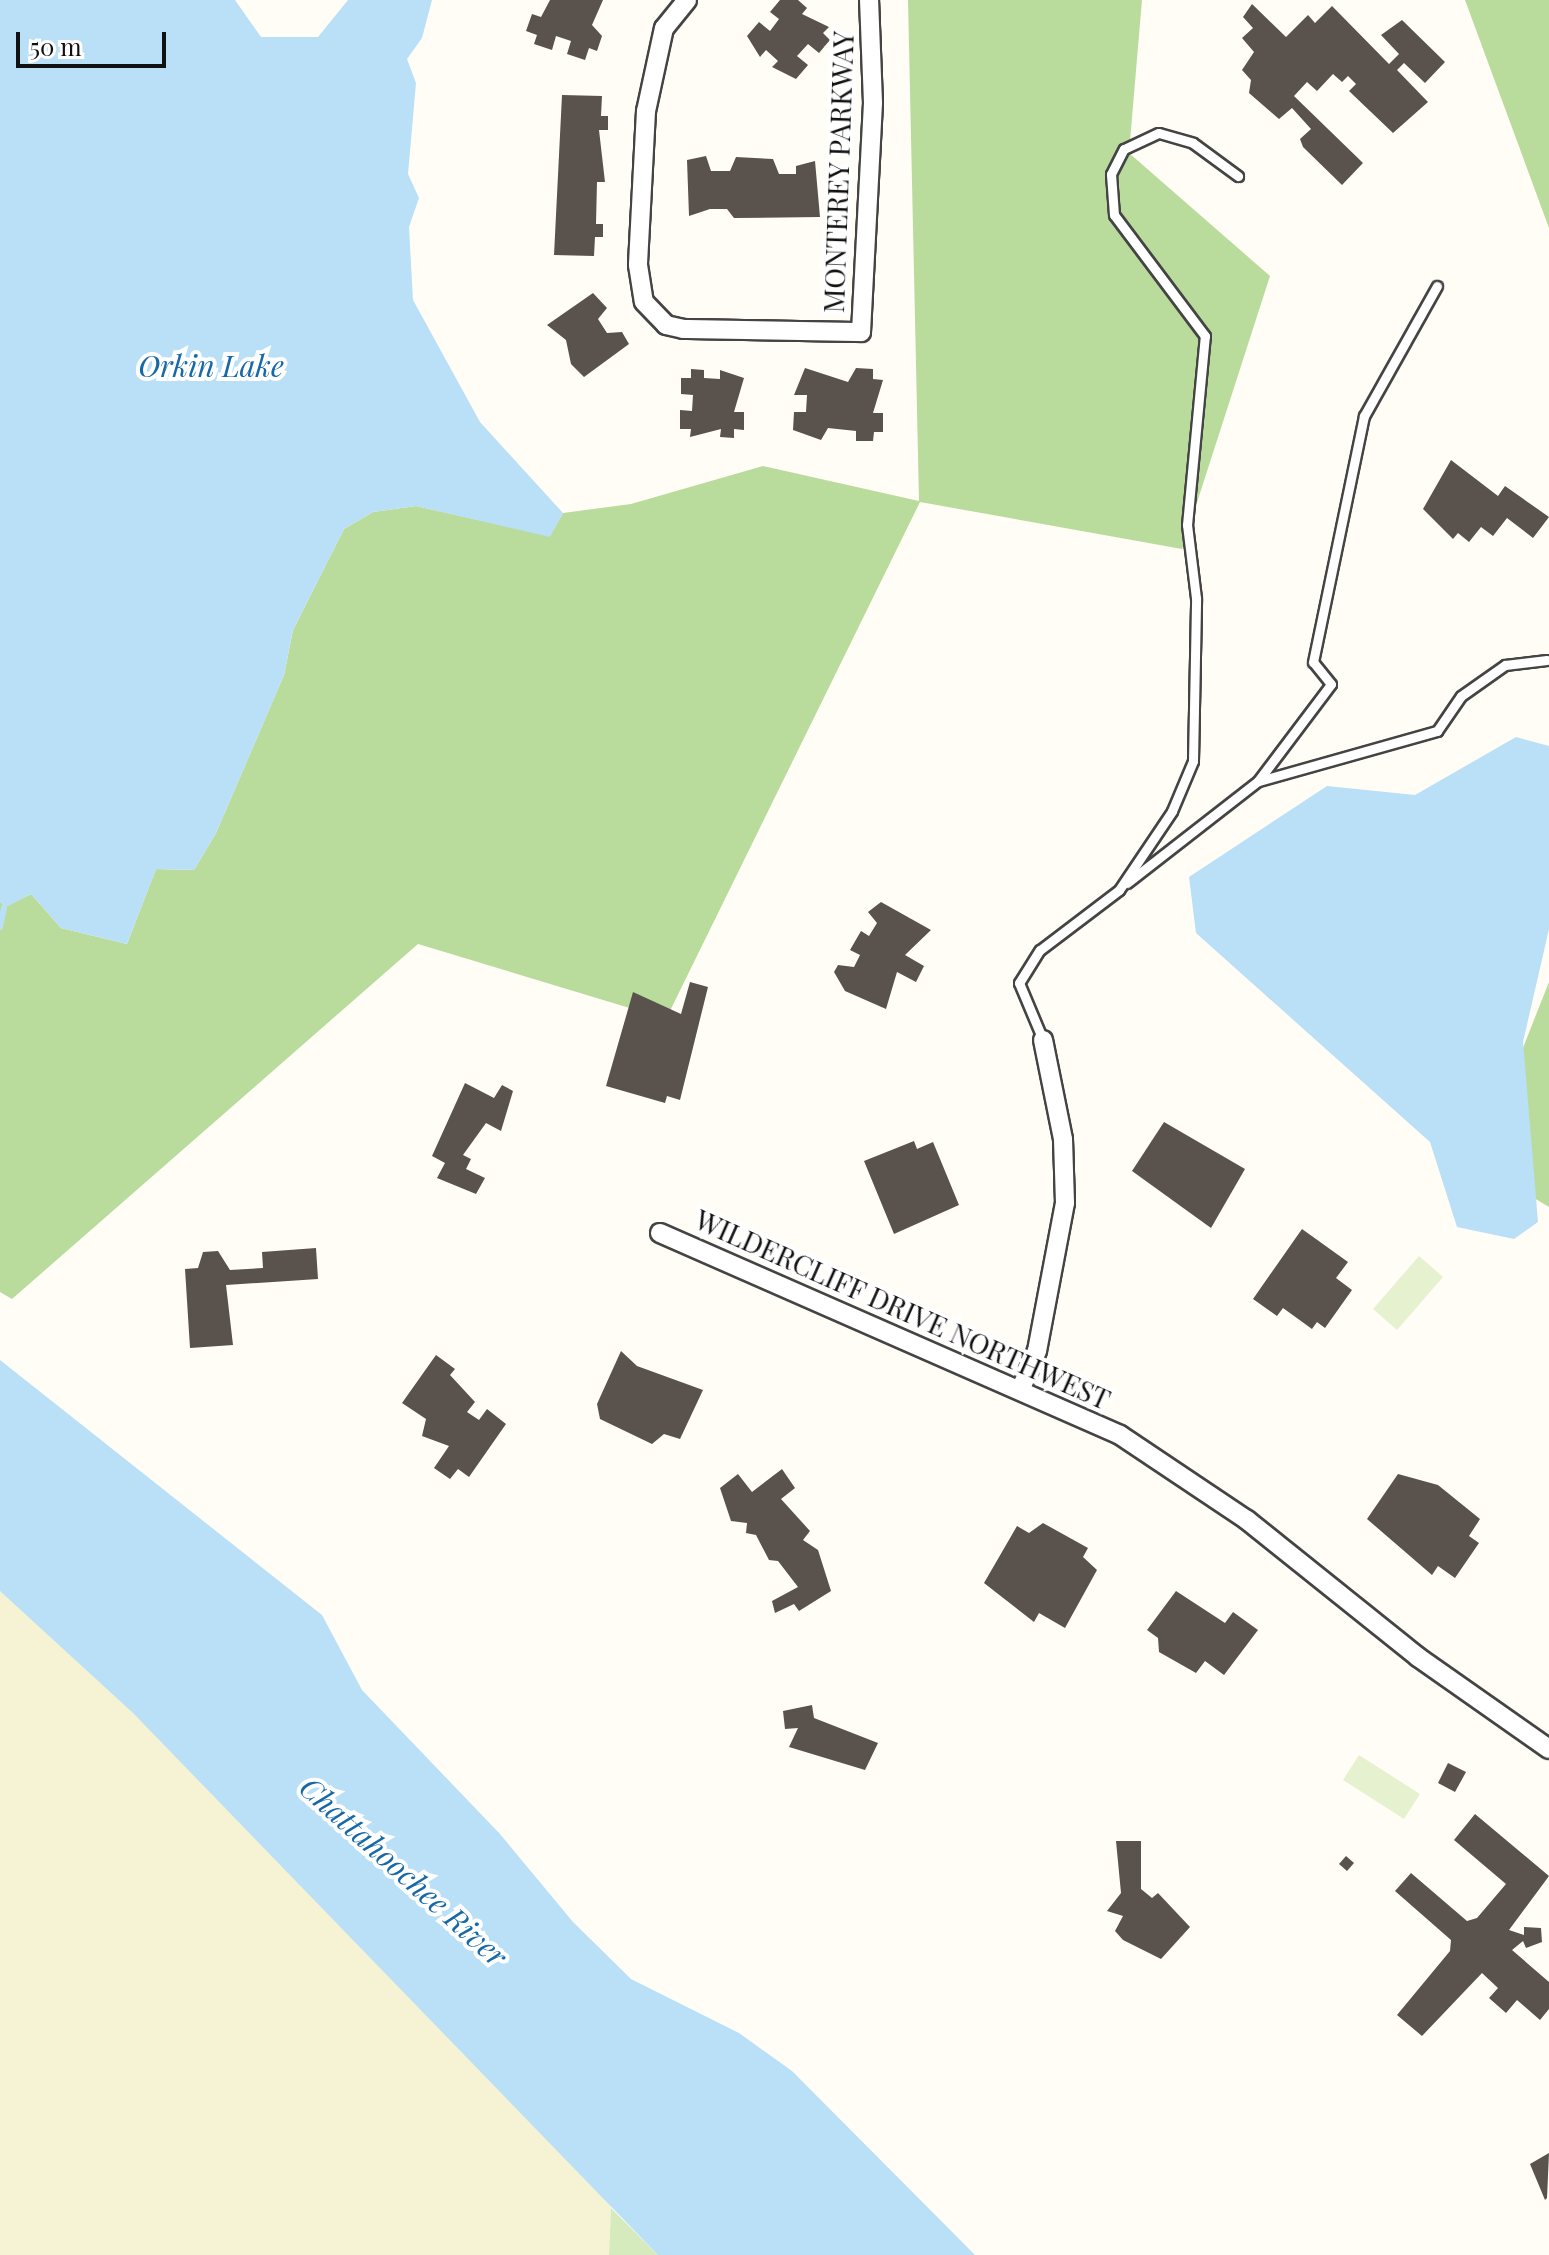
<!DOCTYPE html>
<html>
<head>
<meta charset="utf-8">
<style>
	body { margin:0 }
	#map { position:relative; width:1549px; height:2255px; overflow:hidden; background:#fffdf5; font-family:"Playfair Display",serif }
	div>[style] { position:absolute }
	.farmland>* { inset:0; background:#f6f3d4 }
	.green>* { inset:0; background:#d5ebbd }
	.forest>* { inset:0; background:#b9dc9c }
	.pitch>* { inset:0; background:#e6f2cf }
	.water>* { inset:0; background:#b9e0f7 }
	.stream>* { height:6px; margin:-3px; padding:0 3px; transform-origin:3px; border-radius:3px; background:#b9e0f7 }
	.building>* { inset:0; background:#5a524d }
	.roads { filter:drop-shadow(2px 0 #444) drop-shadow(-2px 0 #444) drop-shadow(0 2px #444) drop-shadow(0 -2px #444) }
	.lane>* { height:9px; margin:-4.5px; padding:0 4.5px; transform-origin:4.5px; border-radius:4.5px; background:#fff }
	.street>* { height:18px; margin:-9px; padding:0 9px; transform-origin:9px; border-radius:9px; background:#fff }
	span { translate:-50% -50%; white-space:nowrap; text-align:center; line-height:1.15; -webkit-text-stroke:8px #fff; paint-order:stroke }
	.street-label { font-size:28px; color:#111 }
	.water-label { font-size:30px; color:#1768a6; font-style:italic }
	.scale { position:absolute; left:16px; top:32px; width:150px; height:36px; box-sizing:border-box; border:4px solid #111; border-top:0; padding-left:10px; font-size:24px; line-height:28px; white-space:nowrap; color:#111; -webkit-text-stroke:6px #fff; paint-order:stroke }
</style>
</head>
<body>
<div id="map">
	<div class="farmland">
		<i style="clip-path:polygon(0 1591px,80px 1630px,593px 2135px,611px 2208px,609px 2255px,0 2255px)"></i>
	</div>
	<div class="green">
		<i style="clip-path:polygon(611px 2208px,658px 2255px,609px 2255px)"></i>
	</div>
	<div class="forest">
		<i style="clip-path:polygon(908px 0,1142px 0,1129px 153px,1270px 276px,1182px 549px,920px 502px,666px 1019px,418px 944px,12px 1299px,0 1292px,0 901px,5px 907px,31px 894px,61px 928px,127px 944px,156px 869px,194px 870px,216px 833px,284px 675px,293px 630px,344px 529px,373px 512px,416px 506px,550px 536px,563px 513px,631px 504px,763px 466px,919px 501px)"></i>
		<i style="clip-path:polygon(1465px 0,1549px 0,1549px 228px)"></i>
		<i style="clip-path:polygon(1549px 982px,1549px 1207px,1477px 1164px)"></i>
	</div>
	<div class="pitch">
		<i style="clip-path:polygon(1419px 1256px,1443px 1277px,1397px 1330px,1373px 1309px)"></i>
		<i style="clip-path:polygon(1359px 1755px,1420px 1794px,1404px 1819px,1343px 1780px)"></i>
	</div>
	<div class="water">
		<i style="clip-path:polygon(0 0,235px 0,261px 37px,318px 37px,348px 0,432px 0,422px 38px,407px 59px,416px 83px,408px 174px,419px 198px,409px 227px,413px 300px,480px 422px,563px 513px,550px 537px,416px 506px,373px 512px,344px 529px,293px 630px,284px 675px,216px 833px,194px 870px,156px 869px,127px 944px,61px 928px,31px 894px,4px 908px,0 901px)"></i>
		<i style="clip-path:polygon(1516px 737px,1549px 746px,1549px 929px,1523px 1042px,1538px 1222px,1514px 1239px,1457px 1227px,1430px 1142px,1196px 933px,1189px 877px,1327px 786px,1415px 795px)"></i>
		<i style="clip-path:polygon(0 1360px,322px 1615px,362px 1690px,500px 1834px,573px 1922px,631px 1979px,739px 2033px,792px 2071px,975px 2255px,658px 2255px,133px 1713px,0 1591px)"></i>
	</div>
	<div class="stream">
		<i style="left:0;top:927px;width:19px;rotate:-78deg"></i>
	</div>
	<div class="building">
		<i style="clip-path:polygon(550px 0,603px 0,592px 25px,602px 36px,597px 51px,589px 48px,585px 60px,567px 54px,571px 41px,556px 36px,552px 50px,534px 44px,537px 35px,526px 31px,532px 14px,541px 17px)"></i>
		<i style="clip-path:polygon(780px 0,798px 0,807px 8px,802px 14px,829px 27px,823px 33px,830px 40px,819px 53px,808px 44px,797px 56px,808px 65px,796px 79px,772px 67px,778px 61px,766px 50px,760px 57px,747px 36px,759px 22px,770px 31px,779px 19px,770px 12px)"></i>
		<i style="clip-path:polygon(1252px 4px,1286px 37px,1308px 15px,1315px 23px,1332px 6px,1389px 64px,1399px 54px,1381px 35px,1402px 20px,1445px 62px,1425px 83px,1404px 63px,1397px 70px,1428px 102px,1393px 133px,1349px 91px,1356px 84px,1348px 76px,1342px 82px,1333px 74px,1317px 91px,1307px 82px,1294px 96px,1363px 163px,1342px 185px,1303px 147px,1300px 139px,1311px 129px,1292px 108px,1279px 119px,1249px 93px,1251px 80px,1242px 70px,1254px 52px,1242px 38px,1253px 28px,1243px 17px)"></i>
		<i style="clip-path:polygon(562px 95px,602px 96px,601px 116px,608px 116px,608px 130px,599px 130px,605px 182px,597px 182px,596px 224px,603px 224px,603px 237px,595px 237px,594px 256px,554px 255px)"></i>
		<i style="clip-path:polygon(706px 156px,711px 171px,730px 171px,736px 157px,773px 159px,779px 174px,796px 174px,796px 166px,815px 161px,820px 217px,734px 218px,727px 209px,710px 209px,689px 216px,687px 160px)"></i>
		<i style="clip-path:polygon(593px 293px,607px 308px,598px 319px,607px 333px,622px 332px,629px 344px,584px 377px,571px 364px,566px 340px,547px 325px)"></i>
		<i style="clip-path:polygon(805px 368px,848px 382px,856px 368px,873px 369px,873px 379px,883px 380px,873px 413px,883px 413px,883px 432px,874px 432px,873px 441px,856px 441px,856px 431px,828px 428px,821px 440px,793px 430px,794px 412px,806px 412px,807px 395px,794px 395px)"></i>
		<i style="clip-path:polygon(691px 369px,704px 370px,704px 378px,720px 379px,720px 370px,744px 378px,734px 412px,744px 412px,744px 430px,734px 429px,734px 438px,720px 437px,721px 429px,690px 437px,691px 429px,680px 429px,680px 410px,692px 411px,693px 395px,681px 394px,681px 378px,691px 378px)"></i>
		<i style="clip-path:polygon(1451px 460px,1498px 496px,1505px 486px,1549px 517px,1533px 538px,1507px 518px,1493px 536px,1481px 527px,1469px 542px,1458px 533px,1453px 539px,1423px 509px)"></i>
		<i style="clip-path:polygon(881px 902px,931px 930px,905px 955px,924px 966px,916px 982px,897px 972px,886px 1009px,845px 991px,834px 972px,838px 965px,854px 967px,860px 955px,850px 950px,861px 931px,869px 936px,877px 923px,868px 912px)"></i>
		<i style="clip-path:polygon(690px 982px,708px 987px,680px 1100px,667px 1096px,665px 1103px,606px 1086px,633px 992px,681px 1014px)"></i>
		<i style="clip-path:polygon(465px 1083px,494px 1098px,502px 1085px,513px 1091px,501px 1131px,486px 1123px,463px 1155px,471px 1159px,466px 1169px,485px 1178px,476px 1194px,437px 1178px,445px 1163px,432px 1156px)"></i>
		<i style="clip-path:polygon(1164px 1122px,1245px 1169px,1211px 1228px,1132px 1171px)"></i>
		<i style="clip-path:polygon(914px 1141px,917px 1149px,933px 1142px,959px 1205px,894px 1234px,864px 1161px)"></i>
		<i style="clip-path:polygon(1302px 1229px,1348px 1262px,1336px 1278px,1352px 1290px,1325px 1328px,1317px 1322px,1312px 1329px,1283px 1308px,1277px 1316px,1253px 1299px)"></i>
		<i style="clip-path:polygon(316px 1248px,318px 1279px,226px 1285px,233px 1345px,190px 1348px,185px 1269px,198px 1268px,203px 1252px,218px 1251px,230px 1270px,263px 1268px,262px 1252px)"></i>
		<i style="clip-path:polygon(621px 1351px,637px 1366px,703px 1390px,680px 1439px,664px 1434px,652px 1444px,600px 1419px,597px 1404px)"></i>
		<i style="clip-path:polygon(436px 1355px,455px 1369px,450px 1375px,475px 1402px,467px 1412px,479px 1420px,487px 1409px,506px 1424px,469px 1477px,458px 1469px,450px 1479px,434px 1468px,449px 1446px,422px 1436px,426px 1419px,402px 1403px)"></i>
		<i style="clip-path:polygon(782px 1469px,795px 1488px,781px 1499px,810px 1531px,803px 1540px,818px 1550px,831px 1591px,799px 1611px,794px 1604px,775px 1613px,772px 1601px,798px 1587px,778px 1561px,769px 1560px,756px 1535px,746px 1533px,747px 1523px,731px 1521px,720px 1488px,738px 1474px,752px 1492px)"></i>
		<i style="clip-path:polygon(1398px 1474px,1438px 1485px,1480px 1519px,1469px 1536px,1479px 1543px,1455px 1578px,1438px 1566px,1432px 1575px,1367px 1519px)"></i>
		<i style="clip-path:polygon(1043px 1523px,1088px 1548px,1083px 1557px,1097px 1570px,1065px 1628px,1039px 1613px,1034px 1622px,984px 1583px,1017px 1526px,1029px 1533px)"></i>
		<i style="clip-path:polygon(1176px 1591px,1225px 1623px,1233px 1612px,1258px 1630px,1224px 1675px,1205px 1661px,1196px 1673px,1159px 1652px,1158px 1638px,1147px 1630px)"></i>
		<i style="clip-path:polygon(812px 1705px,814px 1718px,878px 1743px,865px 1770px,789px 1747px,798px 1728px,785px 1729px,783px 1711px)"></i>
		<i style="clip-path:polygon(1448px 1763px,1466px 1772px,1455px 1792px,1438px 1783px)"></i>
		<i style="clip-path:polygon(1475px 1814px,1549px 1876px,1509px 1930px,1524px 1935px,1524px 1927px,1541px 1928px,1542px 1942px,1526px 1948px,1523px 1941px,1512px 1950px,1549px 1982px,1549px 2009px,1540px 2020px,1517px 2000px,1506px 2013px,1489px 1998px,1498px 1988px,1482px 1973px,1422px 2036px,1397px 2015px,1450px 1951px,1451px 1940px,1395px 1891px,1411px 1873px,1467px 1921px,1477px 1918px,1506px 1884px,1454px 1840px)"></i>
		<i style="clip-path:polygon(1116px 1841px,1141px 1841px,1141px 1889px,1152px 1898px,1158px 1893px,1190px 1927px,1161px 1959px,1123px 1940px,1115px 1931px,1123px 1916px,1107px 1911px,1121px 1893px)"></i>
		<i style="clip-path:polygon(1346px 1856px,1354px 1863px,1347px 1871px,1339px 1864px)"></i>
		<i style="clip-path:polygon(1549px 2153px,1547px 2198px,1545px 2200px,1530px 2164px)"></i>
	</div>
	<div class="roads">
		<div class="lane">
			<i style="left:1259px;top:781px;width:185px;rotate:-15.7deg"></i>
			<i style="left:1437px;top:731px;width:42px;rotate:-55.6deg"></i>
			<i style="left:1461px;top:696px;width:54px;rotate:-35.2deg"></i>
			<i style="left:1505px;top:665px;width:42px;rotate:-6.8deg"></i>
			<i style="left:1127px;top:883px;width:166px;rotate:-37.9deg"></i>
			<i style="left:1258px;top:781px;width:121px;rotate:-53deg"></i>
			<i style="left:1331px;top:684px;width:28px;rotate:-129deg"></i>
			<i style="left:1313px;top:662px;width:251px;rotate:-78.3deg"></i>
			<i style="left:1364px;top:416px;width:149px;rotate:-60.7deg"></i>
			<i style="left:1043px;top:1040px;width:62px;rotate:-112.8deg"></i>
			<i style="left:1019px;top:983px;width:39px;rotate:-58deg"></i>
			<i style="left:1040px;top:950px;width:99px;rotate:-37.2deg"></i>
			<i style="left:1119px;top:890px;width:95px;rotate:-56.1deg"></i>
			<i style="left:1172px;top:811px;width:54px;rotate:-67.2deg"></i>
			<i style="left:1193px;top:761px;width:163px;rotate:-88.9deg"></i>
			<i style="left:1196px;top:598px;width:74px;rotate:-97deg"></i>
			<i style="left:1187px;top:525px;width:190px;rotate:-84.6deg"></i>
			<i style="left:1205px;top:336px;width:151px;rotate:-126.9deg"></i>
			<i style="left:1114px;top:215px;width:41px;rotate:-94.2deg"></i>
			<i style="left:1111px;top:174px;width:28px;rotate:-63deg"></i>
			<i style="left:1124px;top:149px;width:38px;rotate:-25deg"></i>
			<i style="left:1159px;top:133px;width:35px;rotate:16deg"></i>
			<i style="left:1193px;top:143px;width:56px;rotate:36.3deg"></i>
		</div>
		<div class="street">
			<i style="left:687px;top:0;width:36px;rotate:129deg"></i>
			<i style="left:664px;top:28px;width:85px;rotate:102.2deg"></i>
			<i style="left:646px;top:111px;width:154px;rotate:93deg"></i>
			<i style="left:638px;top:265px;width:37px;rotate:81deg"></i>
			<i style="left:644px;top:302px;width:32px;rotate:46deg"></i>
			<i style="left:666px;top:325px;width:17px;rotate:13deg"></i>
			<i style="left:683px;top:329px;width:178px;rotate:1deg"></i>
			<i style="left:861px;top:332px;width:229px;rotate:-87deg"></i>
			<i style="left:873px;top:103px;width:103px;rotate:-92.2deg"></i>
			<i style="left:660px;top:1233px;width:502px;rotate:23.71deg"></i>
			<i style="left:1120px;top:1435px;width:153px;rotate:33.8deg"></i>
			<i style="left:1247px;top:1520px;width:219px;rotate:38.7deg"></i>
			<i style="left:1418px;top:1657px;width:160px;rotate:35.1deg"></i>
			<i style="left:1022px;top:1386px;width:38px;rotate:-67deg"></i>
			<i style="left:1037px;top:1351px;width:151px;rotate:-79.3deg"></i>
			<i style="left:1065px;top:1203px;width:64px;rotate:-91.8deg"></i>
			<i style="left:1063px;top:1139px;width:101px;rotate:-101.4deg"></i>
		</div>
	</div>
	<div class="street-label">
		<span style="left:838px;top:172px;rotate:-88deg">MONTEREY PARKWAY</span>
		<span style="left:903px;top:1309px;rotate:24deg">WILDERCLIFF DRIVE NORTHWEST</span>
	</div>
	<div class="water-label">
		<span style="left:211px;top:365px">Orkin Lake</span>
		<span style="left:404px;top:1871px;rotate:42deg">Chattahoochee River</span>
	</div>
	<div class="scale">50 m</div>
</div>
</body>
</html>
